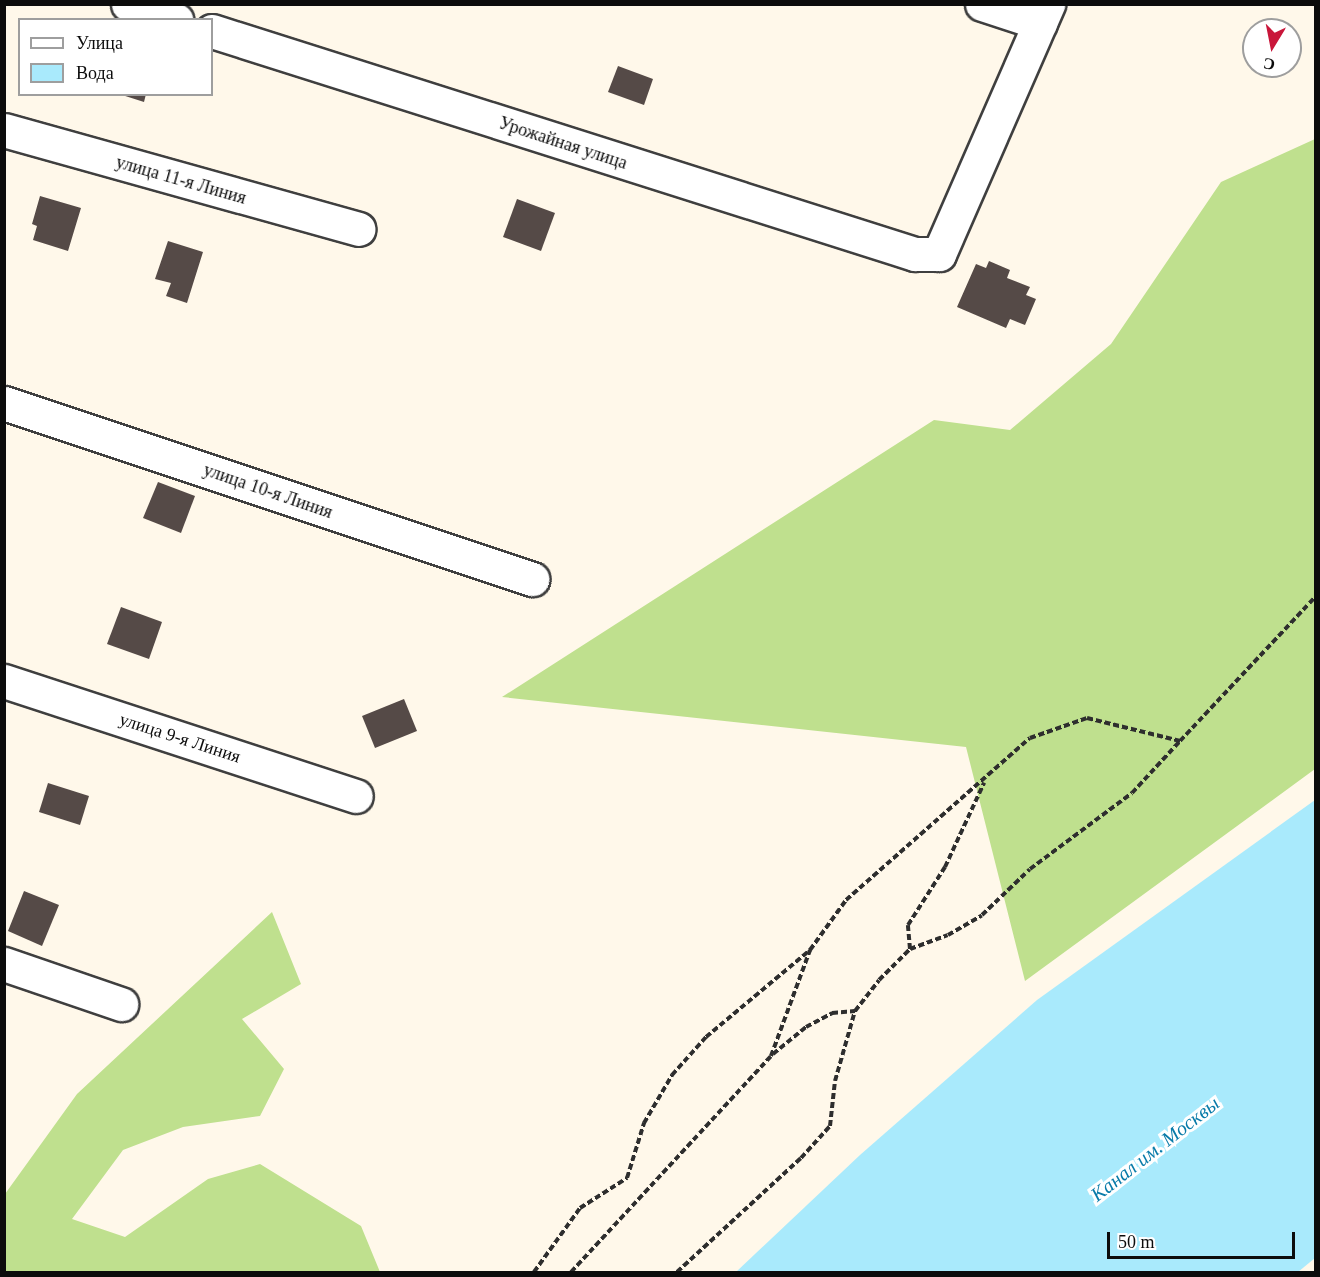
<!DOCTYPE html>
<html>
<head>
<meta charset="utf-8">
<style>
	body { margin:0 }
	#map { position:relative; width:1320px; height:1277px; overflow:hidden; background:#fff8ea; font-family:"Times New Roman",serif }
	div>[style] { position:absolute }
	.forest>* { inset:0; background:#bfe08e }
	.water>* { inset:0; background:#a9eafc }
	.building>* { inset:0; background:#554a47 }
	.path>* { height:4px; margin-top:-2px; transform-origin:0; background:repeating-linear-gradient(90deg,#2e2e2e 0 6px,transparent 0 9px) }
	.roads { filter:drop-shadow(2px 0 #3f3f3f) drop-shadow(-2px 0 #3f3f3f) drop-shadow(0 2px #3f3f3f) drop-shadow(0 -2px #3f3f3f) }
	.minor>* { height:33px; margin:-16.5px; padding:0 16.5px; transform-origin:16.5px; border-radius:16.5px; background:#fff }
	span { translate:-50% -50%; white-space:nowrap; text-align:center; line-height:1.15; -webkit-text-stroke:6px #fff; paint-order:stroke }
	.street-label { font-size:18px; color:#0c0c0c }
	.water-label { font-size:20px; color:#097ba9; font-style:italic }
	.frame { position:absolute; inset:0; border:6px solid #0c0c0c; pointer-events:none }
	.legend { position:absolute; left:18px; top:18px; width:195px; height:78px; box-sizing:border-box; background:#fff; border:2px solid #9e9e9e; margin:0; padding:8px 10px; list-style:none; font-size:18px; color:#0c0c0c }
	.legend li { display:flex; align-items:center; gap:12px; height:30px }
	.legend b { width:30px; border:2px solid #9e9e9e }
	.north { position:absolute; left:1242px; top:18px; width:60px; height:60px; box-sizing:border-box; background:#fff; border:2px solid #9e9e9e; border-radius:50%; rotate:190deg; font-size:16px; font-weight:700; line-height:24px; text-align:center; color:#0c0c0c }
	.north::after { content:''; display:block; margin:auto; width:21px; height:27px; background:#c9163a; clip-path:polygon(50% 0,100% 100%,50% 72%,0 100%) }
	.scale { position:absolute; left:1107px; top:1232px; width:188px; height:27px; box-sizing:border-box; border:3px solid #0c0c0c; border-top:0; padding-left:8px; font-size:18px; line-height:21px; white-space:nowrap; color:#0c0c0c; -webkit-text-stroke:4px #fff; paint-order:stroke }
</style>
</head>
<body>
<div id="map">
	<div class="forest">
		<i style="clip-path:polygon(1315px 139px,1315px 769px,1025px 981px,966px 747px,502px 697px,934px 420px,1010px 430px,1111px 344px,1221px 182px)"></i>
		<i style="clip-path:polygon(272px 912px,301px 984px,242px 1019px,284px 1069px,260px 1116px,183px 1127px,123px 1150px,72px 1219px,125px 1237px,208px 1179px,260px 1164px,361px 1226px,380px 1272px,5px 1272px,5px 1194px,77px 1094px)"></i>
	</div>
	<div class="water">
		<i style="clip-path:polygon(1315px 800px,1315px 1258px,1298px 1272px,736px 1272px,860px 1155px,1037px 1000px)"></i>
	</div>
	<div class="building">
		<i style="clip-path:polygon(618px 66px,653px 79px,644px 105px,608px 92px)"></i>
		<i style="clip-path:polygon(119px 94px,146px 94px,144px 102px)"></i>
		<i style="clip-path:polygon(40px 196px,81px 208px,68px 251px,33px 240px,37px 226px,32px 224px)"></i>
		<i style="clip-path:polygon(517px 199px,555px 213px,541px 251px,503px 237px)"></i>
		<i style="clip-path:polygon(168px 241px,203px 252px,187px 303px,166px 296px,171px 283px,155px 279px)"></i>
		<i style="clip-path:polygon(989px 261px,1010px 270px,1007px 278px,1030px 287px,1026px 295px,1036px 299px,1025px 325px,1010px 319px,1006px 328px,957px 307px,976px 264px,986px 268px)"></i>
		<i style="clip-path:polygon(158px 482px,195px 496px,181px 533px,143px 518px)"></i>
		<i style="clip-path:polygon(121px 607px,162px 622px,149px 659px,107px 644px)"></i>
		<i style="clip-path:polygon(404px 699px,417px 731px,375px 748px,362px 716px)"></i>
		<i style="clip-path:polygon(48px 783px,89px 796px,80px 825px,39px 812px)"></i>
		<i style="clip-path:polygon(24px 891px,59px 905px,42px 946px,8px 931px)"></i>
	</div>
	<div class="path">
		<i style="left:910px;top:949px;width:24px;rotate:-95deg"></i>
		<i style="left:908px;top:925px;width:69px;rotate:-57.5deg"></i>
		<i style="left:945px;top:867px;width:93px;rotate:-65.1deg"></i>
		<i style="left:773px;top:1054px;width:43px;rotate:-39.3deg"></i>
		<i style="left:806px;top:1027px;width:30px;rotate:-28deg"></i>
		<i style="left:832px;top:1013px;width:23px;rotate:-5deg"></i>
		<i style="left:534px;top:1272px;width:79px;rotate:-54.3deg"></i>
		<i style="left:580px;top:1208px;width:56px;rotate:-32.6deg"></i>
		<i style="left:627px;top:1178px;width:58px;rotate:-72.8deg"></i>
		<i style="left:644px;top:1123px;width:56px;rotate:-59.7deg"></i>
		<i style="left:672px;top:1075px;width:51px;rotate:-48.2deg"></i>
		<i style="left:706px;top:1037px;width:136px;rotate:-39.9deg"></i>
		<i style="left:571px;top:1272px;width:294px;rotate:-47.2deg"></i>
		<i style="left:771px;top:1056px;width:113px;rotate:-69.8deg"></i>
		<i style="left:810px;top:950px;width:62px;rotate:-54.2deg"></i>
		<i style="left:846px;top:900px;width:245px;rotate:-41.4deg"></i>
		<i style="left:1030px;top:738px;width:60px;rotate:-19.3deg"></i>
		<i style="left:1087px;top:718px;width:96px;rotate:13.9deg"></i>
		<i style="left:1180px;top:741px;width:199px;rotate:-46.8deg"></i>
		<i style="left:677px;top:1272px;width:168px;rotate:-42.6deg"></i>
		<i style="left:801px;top:1158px;width:43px;rotate:-47.8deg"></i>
		<i style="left:830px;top:1126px;width:45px;rotate:-83.7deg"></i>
		<i style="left:835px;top:1081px;width:73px;rotate:-74.1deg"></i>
		<i style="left:855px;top:1011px;width:39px;rotate:-52deg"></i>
		<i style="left:879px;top:980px;width:44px;rotate:-45deg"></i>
		<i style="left:910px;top:949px;width:40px;rotate:-20.2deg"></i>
		<i style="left:948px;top:935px;width:39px;rotate:-30deg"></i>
		<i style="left:982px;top:915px;width:66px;rotate:-43.8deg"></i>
		<i style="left:1030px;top:869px;width:127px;rotate:-36.7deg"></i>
		<i style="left:1132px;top:793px;width:71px;rotate:-47.3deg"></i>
	</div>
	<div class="roads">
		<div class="minor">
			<i style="left:128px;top:4px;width:51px;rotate:18.4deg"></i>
			<i style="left:982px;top:4px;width:61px;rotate:18.1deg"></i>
			<i style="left:212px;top:31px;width:738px;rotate:17.6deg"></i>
			<i style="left:915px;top:254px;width:24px"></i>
			<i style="left:939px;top:254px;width:273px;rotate:-66.4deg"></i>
			<i style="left:4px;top:130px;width:368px;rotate:15.6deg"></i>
			<i style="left:4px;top:403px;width:557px;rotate:18.43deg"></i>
			<i style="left:4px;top:681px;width:370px;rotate:18.1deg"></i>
			<i style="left:4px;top:964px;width:124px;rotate:18.9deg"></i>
		</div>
	</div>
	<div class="street-label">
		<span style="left:563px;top:143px;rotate:18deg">Урожайная улица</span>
		<span style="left:181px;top:180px;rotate:16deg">улица 11-я Линия</span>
		<span style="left:268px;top:491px;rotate:19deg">улица 10-я Линия</span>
		<span style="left:180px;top:738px;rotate:18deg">улица 9-я Линия</span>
	</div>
	<div class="water-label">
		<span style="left:1155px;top:1149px;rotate:-38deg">Канал им. Москвы</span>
	</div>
	<div class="frame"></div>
	<ul class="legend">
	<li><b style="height:8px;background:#fff"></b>Улица</li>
	<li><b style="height:16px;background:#a9eafc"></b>Вода</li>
	</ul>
	<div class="north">С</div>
	<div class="scale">50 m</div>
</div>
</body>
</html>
